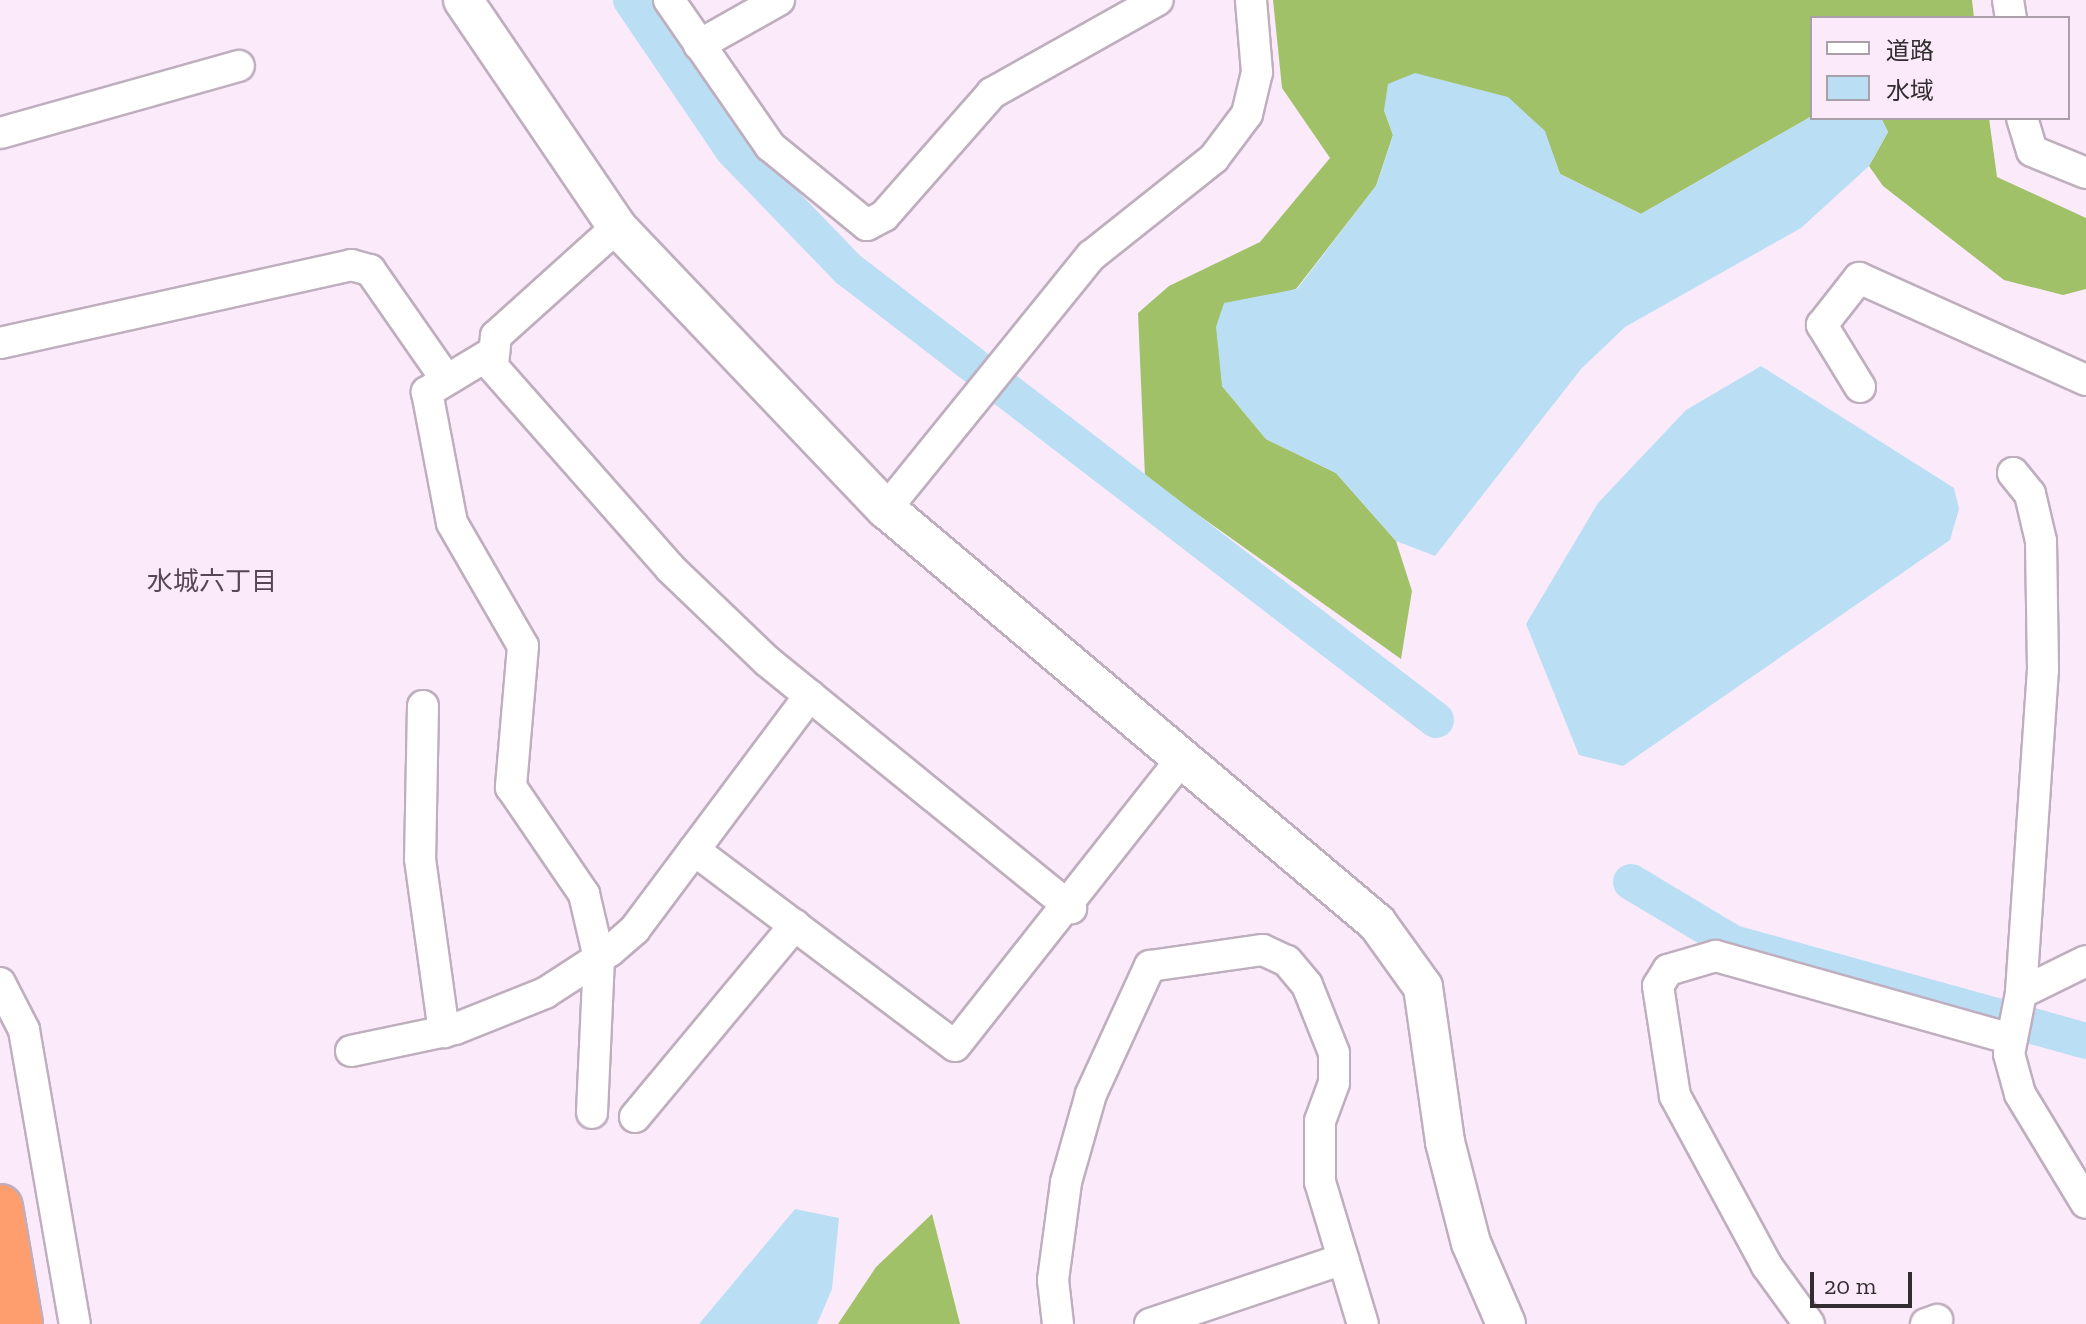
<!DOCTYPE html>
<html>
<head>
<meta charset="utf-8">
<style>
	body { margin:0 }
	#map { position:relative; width:2086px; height:1324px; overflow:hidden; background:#fbebfa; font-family:"Zilla Slab","Noto Sans JP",serif }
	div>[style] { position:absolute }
	.forest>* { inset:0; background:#a0c168 }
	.water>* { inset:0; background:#badef4 }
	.canal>* { height:36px; margin:-18px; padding:0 18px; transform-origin:18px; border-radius:18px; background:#badef4 }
	.roads { filter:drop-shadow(2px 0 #bfafbe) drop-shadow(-2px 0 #bfafbe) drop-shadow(0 2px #bfafbe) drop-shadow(0 -2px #bfafbe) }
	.minor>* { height:30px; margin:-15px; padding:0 15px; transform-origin:15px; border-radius:15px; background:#fff }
	.tertiary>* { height:38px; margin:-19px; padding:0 19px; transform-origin:19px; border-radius:19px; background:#fff }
	.motorway>* { height:44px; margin:-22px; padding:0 22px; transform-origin:22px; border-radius:22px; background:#fe9e6f }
	span { translate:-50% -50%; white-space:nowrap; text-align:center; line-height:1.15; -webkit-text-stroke:6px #fbebfa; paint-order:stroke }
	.neighbourhood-label { font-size:26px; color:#554754 }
	.legend { position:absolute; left:1810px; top:16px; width:260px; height:104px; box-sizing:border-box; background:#fbebfa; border:2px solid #ab9faa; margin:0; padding:10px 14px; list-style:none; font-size:24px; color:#332d32 }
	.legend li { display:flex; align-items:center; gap:16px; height:40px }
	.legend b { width:40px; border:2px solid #ab9faa }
	.scale { position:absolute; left:1810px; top:1272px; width:102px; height:36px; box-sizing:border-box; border:4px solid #332d32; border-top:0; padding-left:10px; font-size:24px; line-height:28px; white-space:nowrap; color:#332d32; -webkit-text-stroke:6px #fbebfa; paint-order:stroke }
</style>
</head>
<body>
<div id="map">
	<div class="forest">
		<i style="clip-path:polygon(1273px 0,1972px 0,1974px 18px,1812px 18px,1812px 116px,1641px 214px,1560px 174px,1544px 131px,1384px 110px,1393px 135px,1376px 186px,1296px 289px,1262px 298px,1222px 386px,1266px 439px,1336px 473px,1396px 541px,1412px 591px,1401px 659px,1145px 477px,1138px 313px,1169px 286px,1260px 242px,1330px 158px,1282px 88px)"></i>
		<i style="clip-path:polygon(1881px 118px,1989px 118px,1997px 177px,2086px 218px,2086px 289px,2063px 295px,2004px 280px,1883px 186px,1869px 166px,1888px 132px)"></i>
		<i style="clip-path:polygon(932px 1214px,960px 1324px,838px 1324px,876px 1267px)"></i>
	</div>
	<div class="water">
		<i style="clip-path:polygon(1415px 73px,1508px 97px,1545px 131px,1560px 174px,1641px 214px,1812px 116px,1881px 118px,1888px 132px,1869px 166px,1801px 228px,1625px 327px,1581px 369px,1435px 556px,1396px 541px,1336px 473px,1266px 439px,1222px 386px,1216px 327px,1224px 303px,1297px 289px,1376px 186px,1393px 135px,1384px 110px,1388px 84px)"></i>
		<i style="clip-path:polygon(1761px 366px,1954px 488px,1959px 509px,1950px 540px,1623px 766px,1579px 755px,1526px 624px,1598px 503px,1686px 410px)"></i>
		<i style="clip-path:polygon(795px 1209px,839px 1218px,832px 1289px,817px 1324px,699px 1324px)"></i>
	</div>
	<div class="canal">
		<i style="left:631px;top:0;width:181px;rotate:55.8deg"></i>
		<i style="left:733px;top:150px;width:165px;rotate:46deg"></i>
		<i style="left:848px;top:269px;width:741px;rotate:37.49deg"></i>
		<i style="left:1631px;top:882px;width:119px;rotate:30.9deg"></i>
		<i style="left:1733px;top:943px;width:366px;rotate:15.5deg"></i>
	</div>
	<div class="roads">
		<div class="minor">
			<i style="left:669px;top:0;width:178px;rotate:55.3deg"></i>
			<i style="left:770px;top:146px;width:125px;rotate:39.2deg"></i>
			<i style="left:867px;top:225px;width:19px;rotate:-28deg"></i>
			<i style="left:884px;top:216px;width:164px;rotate:-48.7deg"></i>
			<i style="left:992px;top:93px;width:190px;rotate:-29.3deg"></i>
			<i style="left:2008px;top:0;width:18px;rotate:81deg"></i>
			<i style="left:699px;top:45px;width:92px;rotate:-29.4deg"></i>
			<i style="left:2022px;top:118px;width:34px;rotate:73deg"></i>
			<i style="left:2032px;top:151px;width:58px;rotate:22.2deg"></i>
			<i style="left:0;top:133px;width:248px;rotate:-15.7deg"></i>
			<i style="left:617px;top:227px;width:163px;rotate:138deg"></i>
			<i style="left:496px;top:336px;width:31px;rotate:96deg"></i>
			<i style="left:493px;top:367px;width:268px;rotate:48.6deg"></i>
			<i style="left:670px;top:568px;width:134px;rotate:43.8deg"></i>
			<i style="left:767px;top:661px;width:392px;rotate:39.1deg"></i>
			<i style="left:0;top:343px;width:360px;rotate:-12.5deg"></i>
			<i style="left:351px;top:265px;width:20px;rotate:15deg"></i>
			<i style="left:370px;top:270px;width:129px;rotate:55.1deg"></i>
			<i style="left:490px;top:354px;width:74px;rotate:148.9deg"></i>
			<i style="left:427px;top:392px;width:133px;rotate:79.2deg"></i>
			<i style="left:452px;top:523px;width:142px;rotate:60deg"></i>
			<i style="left:523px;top:646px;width:142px;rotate:94.9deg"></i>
			<i style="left:511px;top:787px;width:130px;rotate:55.7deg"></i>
			<i style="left:584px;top:894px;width:66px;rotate:76.8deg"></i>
			<i style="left:599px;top:958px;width:155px;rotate:92.6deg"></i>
			<i style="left:1860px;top:387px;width:73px;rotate:-121.5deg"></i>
			<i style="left:1822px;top:325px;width:60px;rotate:-51.8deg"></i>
			<i style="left:1859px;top:278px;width:249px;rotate:24.2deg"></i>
			<i style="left:2013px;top:473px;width:27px;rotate:51deg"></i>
			<i style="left:2030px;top:494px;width:48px;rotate:76.8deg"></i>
			<i style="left:2041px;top:541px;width:128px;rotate:89.1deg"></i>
			<i style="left:2043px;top:669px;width:325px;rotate:93.9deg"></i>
			<i style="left:2021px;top:993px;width:62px;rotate:101.1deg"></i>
			<i style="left:2009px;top:1054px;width:41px;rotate:74.6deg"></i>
			<i style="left:2020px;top:1094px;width:127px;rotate:58.8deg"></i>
			<i style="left:886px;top:509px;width:326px;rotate:-51deg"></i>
			<i style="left:1091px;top:256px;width:157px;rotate:-38.5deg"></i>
			<i style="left:1214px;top:158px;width:55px;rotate:-53.1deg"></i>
			<i style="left:1247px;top:114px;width:43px;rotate:-76.6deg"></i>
			<i style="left:1257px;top:72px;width:72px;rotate:-94.8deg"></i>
			<i style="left:423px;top:706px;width:153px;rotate:91.1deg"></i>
			<i style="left:420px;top:859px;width:175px;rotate:82.1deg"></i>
			<i style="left:694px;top:850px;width:326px;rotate:36.9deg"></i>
			<i style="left:955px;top:1046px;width:363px;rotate:-51.7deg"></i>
			<i style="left:0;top:983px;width:53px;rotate:62.9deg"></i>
			<i style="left:24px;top:1030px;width:298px;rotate:80.2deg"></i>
			<i style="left:2021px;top:993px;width:72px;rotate:-26.2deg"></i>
			<i style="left:351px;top:1051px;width:106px;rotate:-11.9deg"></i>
			<i style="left:455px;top:1029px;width:97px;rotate:-21.8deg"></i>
			<i style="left:545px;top:993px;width:77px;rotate:-32.9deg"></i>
			<i style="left:610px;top:951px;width:33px;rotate:-41deg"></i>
			<i style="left:635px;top:929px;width:292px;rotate:-53.2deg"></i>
			<i style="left:635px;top:1117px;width:250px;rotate:-50.2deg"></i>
			<i style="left:1058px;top:1324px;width:44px;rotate:-96.5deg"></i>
			<i style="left:1053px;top:1280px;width:99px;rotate:-82.4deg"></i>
			<i style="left:1066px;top:1182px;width:91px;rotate:-74.1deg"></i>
			<i style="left:1091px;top:1094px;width:141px;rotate:-65.3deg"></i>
			<i style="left:1150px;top:966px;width:114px;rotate:-8.1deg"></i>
			<i style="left:1263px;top:950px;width:26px;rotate:25deg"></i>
			<i style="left:1287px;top:961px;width:31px;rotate:50deg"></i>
			<i style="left:1307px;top:985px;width:73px;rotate:68.3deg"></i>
			<i style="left:1334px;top:1053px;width:30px;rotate:90deg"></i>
			<i style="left:1334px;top:1083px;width:40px;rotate:110.2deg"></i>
			<i style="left:1320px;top:1121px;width:61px;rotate:90deg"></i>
			<i style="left:1320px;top:1182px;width:148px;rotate:73.2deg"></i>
			<i style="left:1150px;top:1324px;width:204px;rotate:-18.6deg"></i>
			<i style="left:1809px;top:1324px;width:72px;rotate:-125.9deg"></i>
			<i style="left:1767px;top:1266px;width:193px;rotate:-118.4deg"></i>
			<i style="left:1675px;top:1096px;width:111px;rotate:-98.8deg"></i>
			<i style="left:1658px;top:986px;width:19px;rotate:-58deg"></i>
			<i style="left:1668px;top:970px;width:50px;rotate:-16.3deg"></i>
			<i style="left:1716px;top:956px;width:307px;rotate:15.7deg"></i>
			<i style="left:1926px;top:1324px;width:12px;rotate:-20deg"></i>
		</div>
		<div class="tertiary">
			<i style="left:463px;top:0;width:274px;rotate:55.8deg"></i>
			<i style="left:617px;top:227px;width:390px;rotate:46.4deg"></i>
			<i style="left:886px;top:509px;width:642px;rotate:40.14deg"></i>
			<i style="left:1377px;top:923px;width:79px;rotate:54.3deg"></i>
			<i style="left:1423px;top:987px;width:157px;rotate:81.9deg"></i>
			<i style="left:1445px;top:1142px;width:104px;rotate:75.6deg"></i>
			<i style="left:1471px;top:1243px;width:88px;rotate:66.6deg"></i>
		</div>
		<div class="motorway">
			<i style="left:0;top:1207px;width:119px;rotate:80.3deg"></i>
		</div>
	</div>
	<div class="neighbourhood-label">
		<span style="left:212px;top:582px">水城六丁目</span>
	</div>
	<ul class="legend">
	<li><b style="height:10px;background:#fff"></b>道路</li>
	<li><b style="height:22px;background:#badef4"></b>水域</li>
	</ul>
	<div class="scale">20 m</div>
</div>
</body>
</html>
